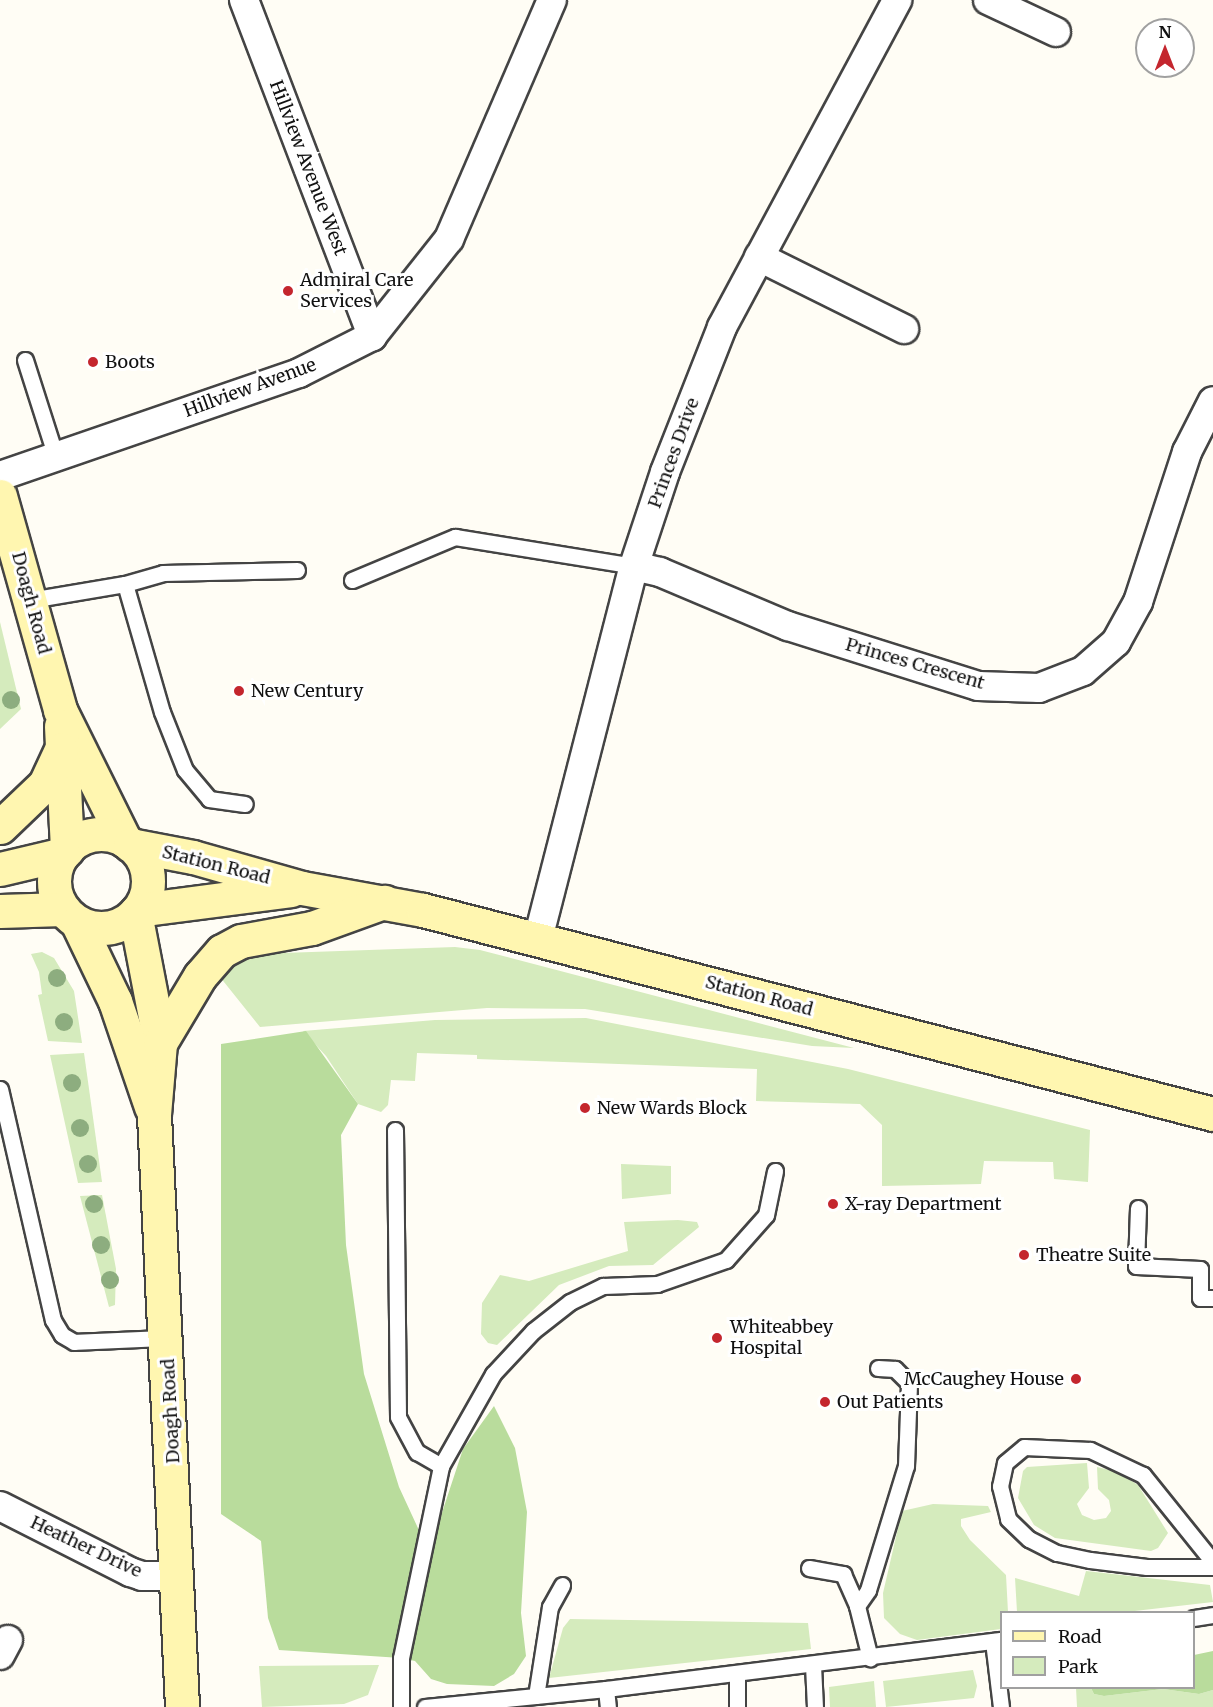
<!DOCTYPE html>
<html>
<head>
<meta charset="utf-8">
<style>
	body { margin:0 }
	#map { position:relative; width:1213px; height:1707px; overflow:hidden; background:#fffdf5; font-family:Merriweather,serif }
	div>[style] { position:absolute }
	.green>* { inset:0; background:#d5ebbd }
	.forest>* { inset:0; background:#b9dc9c }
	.roads { filter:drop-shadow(2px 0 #444) drop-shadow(-2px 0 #444) drop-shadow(0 2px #444) drop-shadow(0 -2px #444) }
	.service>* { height:15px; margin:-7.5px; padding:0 7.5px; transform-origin:7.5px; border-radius:7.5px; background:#fff }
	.minor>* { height:28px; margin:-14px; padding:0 14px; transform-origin:14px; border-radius:14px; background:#fff }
	.secondary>* { height:33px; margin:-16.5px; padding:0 16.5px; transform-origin:16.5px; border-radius:16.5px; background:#fff6b0 }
	.secondary>.ring { margin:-16.5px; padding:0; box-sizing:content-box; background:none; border:33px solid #fff6b0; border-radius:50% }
	.trees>* { width:18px; height:18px; margin:-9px; border-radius:50%; background:#8dad7f }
	.dots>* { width:16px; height:16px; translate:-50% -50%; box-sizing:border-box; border:3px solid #fff; border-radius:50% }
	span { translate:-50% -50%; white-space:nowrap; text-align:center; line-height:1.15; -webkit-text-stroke:6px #fff; paint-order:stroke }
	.street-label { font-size:18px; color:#111 }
	.poi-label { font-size:18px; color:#111 }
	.left { translate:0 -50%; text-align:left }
	.right { translate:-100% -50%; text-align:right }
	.legend { position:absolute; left:1000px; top:1611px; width:195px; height:78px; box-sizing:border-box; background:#fff; border:2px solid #a0a0a0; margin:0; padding:8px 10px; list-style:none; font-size:18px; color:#111 }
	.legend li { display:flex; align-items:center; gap:12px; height:30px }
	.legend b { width:30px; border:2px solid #a0a0a0 }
	.north { position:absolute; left:1135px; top:18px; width:60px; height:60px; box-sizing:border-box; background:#fff; border:2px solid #a0a0a0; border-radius:50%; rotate:0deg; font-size:16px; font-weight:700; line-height:24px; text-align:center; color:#111 }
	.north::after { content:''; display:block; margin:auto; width:21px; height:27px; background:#c4262e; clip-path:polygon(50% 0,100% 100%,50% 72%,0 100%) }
</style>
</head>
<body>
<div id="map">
	<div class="green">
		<i style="clip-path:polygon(0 622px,21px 709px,0 729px)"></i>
		<i style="clip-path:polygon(455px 947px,480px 950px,854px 1048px,812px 1046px,585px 1009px,487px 1008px,260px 1027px,216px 972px,229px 961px,252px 954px)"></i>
		<i style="clip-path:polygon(42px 952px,54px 958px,74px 991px,82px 1043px,48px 1041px,38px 995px,42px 994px,39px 972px,31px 954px)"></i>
		<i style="clip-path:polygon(586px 1018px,848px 1069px,1090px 1130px,1088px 1182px,1054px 1179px,1053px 1162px,984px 1161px,981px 1184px,882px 1186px,882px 1125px,860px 1104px,756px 1101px,757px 1069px,477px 1059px,477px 1055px,417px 1053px,415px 1081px,391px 1080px,388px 1105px,381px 1112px,358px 1104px,326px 1056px,303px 1031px,435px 1020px)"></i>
		<i style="clip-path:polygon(84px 1053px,102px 1182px,78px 1183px,50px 1055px)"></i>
		<i style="clip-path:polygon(621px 1164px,671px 1166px,671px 1194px,622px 1199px)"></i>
		<i style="clip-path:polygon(102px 1195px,116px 1269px,115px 1305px,109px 1307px,80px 1196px)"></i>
		<i style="clip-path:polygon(678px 1220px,697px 1222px,699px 1227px,653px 1265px,609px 1266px,559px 1285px,497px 1345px,488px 1343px,481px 1334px,482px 1303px,500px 1275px,529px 1281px,628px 1251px,624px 1222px)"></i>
		<i style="clip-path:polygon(1087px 1463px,1089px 1488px,1077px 1504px,1082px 1515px,1094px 1520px,1106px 1518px,1111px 1511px,1109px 1500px,1098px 1489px,1097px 1467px,1118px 1472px,1138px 1485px,1168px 1533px,1158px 1548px,1151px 1551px,1055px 1538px,1034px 1525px,1018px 1498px,1023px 1471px,1027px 1467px)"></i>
		<i style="clip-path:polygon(933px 1504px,988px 1506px,991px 1512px,961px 1519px,961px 1526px,970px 1540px,1006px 1575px,1008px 1612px,1002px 1612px,1001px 1629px,917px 1640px,900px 1634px,884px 1618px,883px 1593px,902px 1511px)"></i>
		<i style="clip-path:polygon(1086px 1571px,1210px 1585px,1213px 1602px,1126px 1612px,1017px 1612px,1015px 1578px,1079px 1596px)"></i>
		<i style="clip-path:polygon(570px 1619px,808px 1623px,811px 1649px,549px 1678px,563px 1628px)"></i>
		<i style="clip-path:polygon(379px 1665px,368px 1695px,344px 1704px,262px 1707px,259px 1666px)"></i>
		<i style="clip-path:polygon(973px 1670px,977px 1686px,974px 1698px,886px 1707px,883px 1681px)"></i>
		<i style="clip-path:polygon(874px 1681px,876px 1707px,830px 1707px,829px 1687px)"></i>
		<i style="clip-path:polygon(1076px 1688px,1091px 1688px,1094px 1694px,1104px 1696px,1163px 1689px,1199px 1694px,1213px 1690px,1213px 1707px,1077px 1707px)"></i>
	</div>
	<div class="forest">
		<i style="clip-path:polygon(306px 1031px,358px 1104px,341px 1135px,346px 1245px,364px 1374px,399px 1487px,429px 1552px,463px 1449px,494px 1406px,515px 1448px,527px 1512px,521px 1613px,526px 1656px,514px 1674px,494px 1686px,447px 1684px,431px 1679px,415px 1661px,401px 1658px,279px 1650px,268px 1618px,261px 1541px,221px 1514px,221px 1044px)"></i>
		<i style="clip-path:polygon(1213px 1651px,1213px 1690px,1199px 1694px,1163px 1689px,1104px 1696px,1094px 1694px,1091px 1688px,1194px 1688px,1194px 1655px)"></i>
	</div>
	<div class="roads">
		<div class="service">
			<i style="left:25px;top:360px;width:102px;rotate:72.3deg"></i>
			<i style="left:352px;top:580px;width:112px;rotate:-22.7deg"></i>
			<i style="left:455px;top:537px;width:181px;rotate:9.2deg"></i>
			<i style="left:125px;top:584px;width:40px;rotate:-16deg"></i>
			<i style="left:163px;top:573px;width:134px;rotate:-1.3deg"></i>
			<i style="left:30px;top:600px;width:96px;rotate:-9.6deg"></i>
			<i style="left:125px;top:584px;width:133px;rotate:73.9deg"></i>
			<i style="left:162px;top:712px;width:62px;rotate:68.4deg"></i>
			<i style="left:185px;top:770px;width:38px;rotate:50deg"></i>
			<i style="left:209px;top:799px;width:36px;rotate:8deg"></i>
			<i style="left:0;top:1089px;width:237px;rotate:77.1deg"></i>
			<i style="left:53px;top:1320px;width:17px;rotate:59deg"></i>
			<i style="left:62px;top:1335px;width:14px;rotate:30deg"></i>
			<i style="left:74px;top:1342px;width:93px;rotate:-2.5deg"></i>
			<i style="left:395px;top:1130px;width:287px;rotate:89.4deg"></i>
			<i style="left:398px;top:1417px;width:40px;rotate:62deg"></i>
			<i style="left:417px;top:1452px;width:28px;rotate:30deg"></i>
			<i style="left:1138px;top:1208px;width:58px;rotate:92deg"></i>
			<i style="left:1136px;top:1266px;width:64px;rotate:2.7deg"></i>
			<i style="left:1200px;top:1269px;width:29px;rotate:90deg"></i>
			<i style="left:1200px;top:1298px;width:13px"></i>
			<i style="left:1213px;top:1562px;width:112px;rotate:-128.8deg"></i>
			<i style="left:1143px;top:1475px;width:59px;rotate:-154.7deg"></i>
			<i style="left:1090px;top:1450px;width:66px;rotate:-177.4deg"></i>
			<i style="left:1024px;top:1447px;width:25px;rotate:140deg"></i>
			<i style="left:1005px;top:1463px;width:24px;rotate:102deg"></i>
			<i style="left:1000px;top:1486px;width:34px;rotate:76deg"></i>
			<i style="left:1008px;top:1519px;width:29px;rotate:44deg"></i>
			<i style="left:1029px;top:1539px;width:31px;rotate:27deg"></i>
			<i style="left:1057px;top:1553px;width:34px;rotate:12deg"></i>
			<i style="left:1090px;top:1560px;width:57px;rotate:7deg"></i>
			<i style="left:1147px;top:1567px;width:66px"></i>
			<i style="left:809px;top:1568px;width:35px;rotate:10deg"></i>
			<i style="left:843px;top:1574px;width:35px;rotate:66deg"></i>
			<i style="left:857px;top:1606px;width:54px;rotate:76deg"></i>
			<i style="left:857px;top:1606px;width:19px;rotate:-55deg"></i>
			<i style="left:868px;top:1590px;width:130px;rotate:-73deg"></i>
			<i style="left:906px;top:1466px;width:83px;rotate:-87.9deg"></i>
			<i style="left:909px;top:1383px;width:20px;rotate:-135deg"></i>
			<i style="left:895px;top:1369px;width:17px;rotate:-177deg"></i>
			<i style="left:1194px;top:1618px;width:19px;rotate:-9deg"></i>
			<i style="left:993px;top:1641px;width:66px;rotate:83.1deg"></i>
			<i style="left:813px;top:1665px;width:42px;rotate:87.3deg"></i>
			<i style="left:606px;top:1689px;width:18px;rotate:84deg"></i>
			<i style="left:536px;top:1696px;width:90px;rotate:-81.1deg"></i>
			<i style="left:550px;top:1607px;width:25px;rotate:-61deg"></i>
			<i style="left:401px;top:1707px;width:49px;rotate:-90deg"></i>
			<i style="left:401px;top:1658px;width:196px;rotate:-78.2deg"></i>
			<i style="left:441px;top:1466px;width:106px;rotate:-60.5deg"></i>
			<i style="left:493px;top:1374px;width:59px;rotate:-47.1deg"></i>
			<i style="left:533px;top:1331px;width:47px;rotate:-38.1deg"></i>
			<i style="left:570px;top:1302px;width:37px;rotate:-26deg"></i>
			<i style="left:603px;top:1286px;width:54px;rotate:-2.1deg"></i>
			<i style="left:657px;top:1284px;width:73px;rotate:-19.2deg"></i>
			<i style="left:726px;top:1260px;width:60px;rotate:-48.4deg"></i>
			<i style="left:766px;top:1215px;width:45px;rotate:-78.4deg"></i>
			<i style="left:425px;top:1707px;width:182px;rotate:-5.7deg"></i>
			<i style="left:606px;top:1689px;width:399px;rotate:-7.1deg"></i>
			<i style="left:737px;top:1707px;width:33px;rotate:-90deg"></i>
		</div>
		<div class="minor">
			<i style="left:244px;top:0;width:360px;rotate:69.1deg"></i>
			<i style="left:988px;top:0;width:75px;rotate:25.2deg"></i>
			<i style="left:759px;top:257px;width:162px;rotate:26.4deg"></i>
			<i style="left:0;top:476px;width:316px;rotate:-19deg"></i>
			<i style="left:299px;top:373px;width:82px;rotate:-26.9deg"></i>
			<i style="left:372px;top:336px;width:124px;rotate:-51.6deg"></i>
			<i style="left:449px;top:239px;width:260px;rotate:-66.7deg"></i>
			<i style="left:634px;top:566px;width:27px;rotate:13deg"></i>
			<i style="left:660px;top:572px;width:139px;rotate:22.9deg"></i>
			<i style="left:788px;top:626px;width:199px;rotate:17.5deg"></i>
			<i style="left:978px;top:686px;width:61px;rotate:1.9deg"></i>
			<i style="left:1039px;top:688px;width:47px;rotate:-21.1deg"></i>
			<i style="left:1083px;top:671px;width:44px;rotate:-41.3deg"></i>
			<i style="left:1116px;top:642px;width:46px;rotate:-61.2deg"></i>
			<i style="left:1138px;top:602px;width:158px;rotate:-71.9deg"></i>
			<i style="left:1187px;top:452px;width:57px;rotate:-63deg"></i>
			<i style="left:538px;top:939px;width:385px;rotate:-75.6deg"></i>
			<i style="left:634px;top:566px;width:99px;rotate:-71.7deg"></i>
			<i style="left:665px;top:472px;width:156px;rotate:-68.5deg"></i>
			<i style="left:722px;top:327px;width:371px;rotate:-61.8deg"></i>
			<i style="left:0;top:1506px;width:146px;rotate:26.9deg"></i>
			<i style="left:130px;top:1572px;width:13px;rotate:18deg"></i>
			<i style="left:142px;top:1576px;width:32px"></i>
			<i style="left:0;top:1655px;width:17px;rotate:-62deg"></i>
		</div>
		<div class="secondary">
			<i style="left:0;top:496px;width:222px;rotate:74.3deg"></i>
			<i style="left:60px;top:710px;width:146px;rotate:63.6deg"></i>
			<i style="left:61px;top:726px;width:124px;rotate:87.2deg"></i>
			<i style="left:0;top:827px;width:62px;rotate:-43.7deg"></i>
			<i style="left:45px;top:784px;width:38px;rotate:-65deg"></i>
			<i class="ring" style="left:54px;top:834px;width:61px;height:61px"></i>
			<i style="left:130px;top:845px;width:64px;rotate:10.8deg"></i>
			<i style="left:193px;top:857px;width:113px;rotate:15.9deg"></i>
			<i style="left:302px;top:888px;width:123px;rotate:10.3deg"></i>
			<i style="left:423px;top:910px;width:816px;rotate:14.48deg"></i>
			<i style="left:0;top:869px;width:65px;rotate:-13.4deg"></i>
			<i style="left:138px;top:910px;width:154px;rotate:-7.4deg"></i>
			<i style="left:0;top:911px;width:63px;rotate:-1.8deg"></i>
			<i style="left:135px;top:913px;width:132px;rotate:79.1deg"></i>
			<i style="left:160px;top:1043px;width:72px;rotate:94.8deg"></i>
			<i style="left:154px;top:1115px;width:593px;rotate:87.29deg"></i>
			<i style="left:77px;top:922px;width:88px;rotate:64.3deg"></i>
			<i style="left:115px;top:1001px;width:112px;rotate:71.2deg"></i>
			<i style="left:160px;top:1043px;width:78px;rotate:-59.2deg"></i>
			<i style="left:200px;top:976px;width:33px;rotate:-49deg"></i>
			<i style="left:222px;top:951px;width:21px;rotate:-28deg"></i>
			<i style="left:241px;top:941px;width:72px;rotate:-10.4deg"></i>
			<i style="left:312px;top:928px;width:77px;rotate:-19.9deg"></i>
		</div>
	</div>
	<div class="trees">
		<i style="left:11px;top:700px"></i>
		<i style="left:57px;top:978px"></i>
		<i style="left:64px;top:1022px"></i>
		<i style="left:72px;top:1083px"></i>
		<i style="left:80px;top:1128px"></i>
		<i style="left:88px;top:1164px"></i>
		<i style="left:94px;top:1204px"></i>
		<i style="left:101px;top:1245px"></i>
		<i style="left:110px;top:1280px"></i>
	</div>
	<div class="dots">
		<i style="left:288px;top:291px;background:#c4262e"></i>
		<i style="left:93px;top:362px;background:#c4262e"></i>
		<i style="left:239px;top:691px;background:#c4262e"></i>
		<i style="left:585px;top:1108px;background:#c4262e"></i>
		<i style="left:833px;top:1204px;background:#c4262e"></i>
		<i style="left:1024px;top:1255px;background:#c4262e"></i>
		<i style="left:717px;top:1338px;background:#c4262e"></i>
		<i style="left:1076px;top:1379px;background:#c4262e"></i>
		<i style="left:825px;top:1402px;background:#c4262e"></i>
	</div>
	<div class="street-label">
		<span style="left:308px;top:168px;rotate:69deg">Hillview Avenue West</span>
		<span style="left:250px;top:388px;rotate:-20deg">Hillview Avenue</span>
		<span style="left:674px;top:453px;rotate:-70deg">Princes Drive</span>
		<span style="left:31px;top:603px;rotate:75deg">Doagh Road</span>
		<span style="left:915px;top:664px;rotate:16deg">Princes Crescent</span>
		<span style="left:216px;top:865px;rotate:14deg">Station Road</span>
		<span style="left:759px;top:996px;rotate:15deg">Station Road</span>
		<span style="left:171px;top:1411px;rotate:-93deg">Doagh Road</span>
		<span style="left:86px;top:1547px;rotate:25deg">Heather Drive</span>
	</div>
	<div class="poi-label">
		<span class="left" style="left:300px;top:291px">Admiral Care<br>Services</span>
		<span class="left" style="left:105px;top:362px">Boots</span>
		<span class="left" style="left:251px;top:691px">New Century</span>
		<span class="left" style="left:597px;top:1108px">New Wards Block</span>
		<span class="left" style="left:845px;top:1204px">X-ray Department</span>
		<span class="left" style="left:1036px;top:1255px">Theatre Suite</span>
		<span class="left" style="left:730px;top:1338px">Whiteabbey<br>Hospital</span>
		<span class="right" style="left:1064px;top:1379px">McCaughey House</span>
		<span class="left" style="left:837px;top:1402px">Out Patients</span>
	</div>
	<ul class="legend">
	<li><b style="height:8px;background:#fff6b0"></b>Road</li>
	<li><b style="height:16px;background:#d5ebbd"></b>Park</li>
	</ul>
	<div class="north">N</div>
</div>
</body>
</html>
